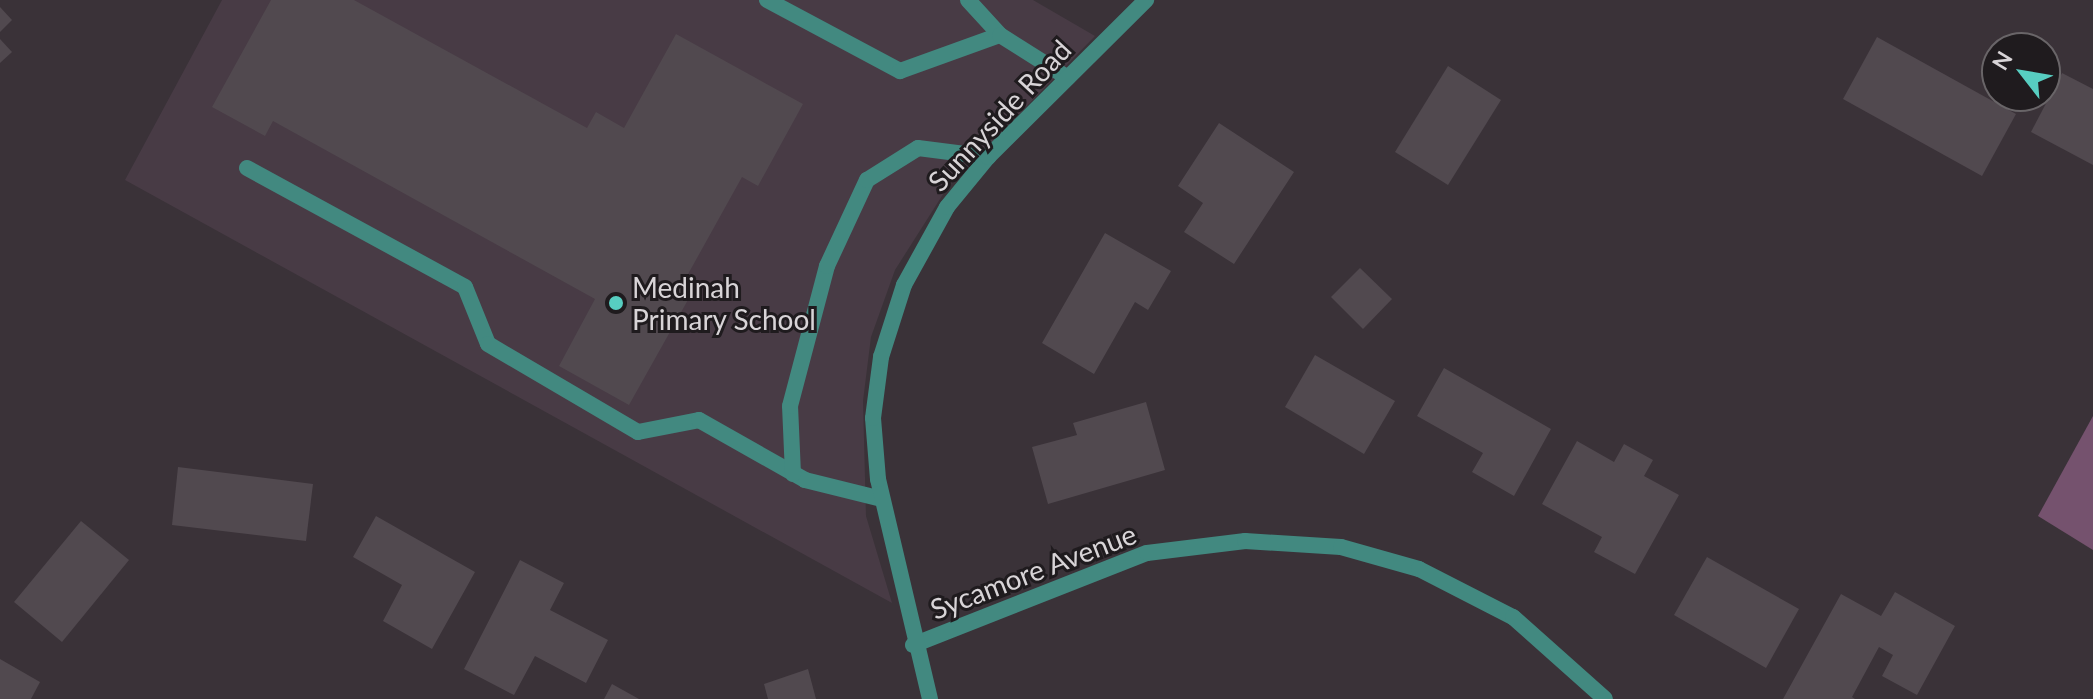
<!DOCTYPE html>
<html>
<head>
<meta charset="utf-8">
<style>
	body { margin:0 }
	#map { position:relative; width:2093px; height:699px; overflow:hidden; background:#3a3238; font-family:Lato,sans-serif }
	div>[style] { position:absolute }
	.built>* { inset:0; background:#483b45 }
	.green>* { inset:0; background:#75526e }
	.building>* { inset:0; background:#51494f }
	.lane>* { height:16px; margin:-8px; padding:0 8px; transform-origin:8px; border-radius:8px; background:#428980 }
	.street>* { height:16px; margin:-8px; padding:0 8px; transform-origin:8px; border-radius:8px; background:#428980 }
	.dots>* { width:22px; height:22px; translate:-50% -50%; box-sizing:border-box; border:4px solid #1f1b1e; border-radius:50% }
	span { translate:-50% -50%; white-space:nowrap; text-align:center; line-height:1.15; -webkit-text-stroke:6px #1f1b1e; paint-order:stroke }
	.street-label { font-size:28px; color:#d8d4d7 }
	.poi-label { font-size:28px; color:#d8d4d7 }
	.left { translate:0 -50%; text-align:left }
	.north { position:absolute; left:1981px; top:32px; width:80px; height:80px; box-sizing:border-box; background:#1f1b1e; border:2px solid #696568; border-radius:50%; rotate:301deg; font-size:22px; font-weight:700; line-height:32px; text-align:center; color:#d8d4d7 }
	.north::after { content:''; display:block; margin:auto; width:28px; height:36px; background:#57cec1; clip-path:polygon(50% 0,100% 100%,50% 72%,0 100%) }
</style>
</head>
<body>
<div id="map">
	<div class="built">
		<i style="clip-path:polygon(222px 0,1033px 0,1095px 36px,947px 188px,895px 270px,871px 337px,863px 401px,866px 516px,892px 603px,125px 180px)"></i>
	</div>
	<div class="green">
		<i style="clip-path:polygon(2093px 416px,2093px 550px,2038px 516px)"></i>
	</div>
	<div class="building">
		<i style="clip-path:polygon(271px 0,354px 0,587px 128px,596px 112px,624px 128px,676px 34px,803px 104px,758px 186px,742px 177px,687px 276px,698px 282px,629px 405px,559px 366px,595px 299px,273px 121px,265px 136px,212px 107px)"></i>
		<i style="clip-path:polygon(0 7px,12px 20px,0 32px)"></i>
		<i style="clip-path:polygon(1877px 37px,2016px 114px,1982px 176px,1843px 99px)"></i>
		<i style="clip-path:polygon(0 39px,12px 52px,0 63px)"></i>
		<i style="clip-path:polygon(1448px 66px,1501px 100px,1448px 185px,1395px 152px)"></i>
		<i style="clip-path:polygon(2062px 73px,2093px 89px,2093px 165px,2031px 132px)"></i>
		<i style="clip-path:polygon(1219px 123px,1294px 172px,1234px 264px,1184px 232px,1203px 203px,1178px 186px)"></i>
		<i style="clip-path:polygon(1105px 233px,1171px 271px,1148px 310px,1135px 302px,1094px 374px,1042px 343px)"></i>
		<i style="clip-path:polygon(1360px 268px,1392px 299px,1363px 329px,1331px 297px)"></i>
		<i style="clip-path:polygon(1315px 355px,1395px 401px,1364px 454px,1285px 407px)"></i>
		<i style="clip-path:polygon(1444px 368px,1551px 429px,1514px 496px,1472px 472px,1483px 453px,1417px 416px)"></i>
		<i style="clip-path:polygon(1146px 402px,1165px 470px,1048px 504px,1032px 447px,1077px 435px,1073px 423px)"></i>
		<i style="clip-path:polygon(1577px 441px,1614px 462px,1624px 444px,1653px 460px,1644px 476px,1679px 495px,1635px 574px,1594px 552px,1602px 537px,1542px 504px)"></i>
		<i style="clip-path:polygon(178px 467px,313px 484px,306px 541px,172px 525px)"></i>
		<i style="clip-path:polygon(376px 516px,475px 572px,432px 649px,383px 621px,402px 585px,353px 557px)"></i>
		<i style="clip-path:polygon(81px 521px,129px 560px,62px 642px,14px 602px)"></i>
		<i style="clip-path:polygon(1707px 557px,1799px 609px,1766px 668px,1674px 615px)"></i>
		<i style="clip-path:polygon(520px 560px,564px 583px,550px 610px,608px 640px,586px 683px,535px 656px,514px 695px,464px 669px)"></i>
		<i style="clip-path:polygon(1895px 592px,1955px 626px,1917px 695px,1882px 676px,1893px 655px,1879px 647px,1852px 697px,1855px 699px,1783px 699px,1841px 594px,1881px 616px)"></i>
		<i style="clip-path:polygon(0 659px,40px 682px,31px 699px,0 699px)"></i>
		<i style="clip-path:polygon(808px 669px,816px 699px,768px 699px,764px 684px)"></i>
		<i style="clip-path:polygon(612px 684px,639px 699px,604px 699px)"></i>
	</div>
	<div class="lane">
		<i style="left:767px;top:0;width:151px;rotate:28.1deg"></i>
		<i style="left:900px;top:71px;width:106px;rotate:-19.8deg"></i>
		<i style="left:968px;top:0;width:47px;rotate:47.6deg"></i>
		<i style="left:1000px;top:35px;width:80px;rotate:32.3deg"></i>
		<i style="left:247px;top:168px;width:248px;rotate:28.6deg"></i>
		<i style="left:465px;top:287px;width:61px;rotate:68deg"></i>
		<i style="left:488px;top:344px;width:174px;rotate:30.4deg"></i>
		<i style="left:638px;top:432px;width:62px;rotate:-11.1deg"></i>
		<i style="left:699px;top:420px;width:122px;rotate:29.5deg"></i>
		<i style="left:805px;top:480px;width:79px;rotate:13.9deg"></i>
		<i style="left:793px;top:474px;width:68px;rotate:-92.5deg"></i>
		<i style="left:790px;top:406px;width:145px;rotate:-75.2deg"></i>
		<i style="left:827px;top:266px;width:95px;rotate:-65.1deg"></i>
		<i style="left:867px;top:180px;width:60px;rotate:-32.1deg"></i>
		<i style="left:918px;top:148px;width:71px;rotate:7.3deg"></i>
	</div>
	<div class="street">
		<i style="left:913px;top:645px;width:251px;rotate:-21.5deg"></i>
		<i style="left:1147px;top:553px;width:99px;rotate:-7deg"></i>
		<i style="left:1245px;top:541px;width:96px;rotate:3.6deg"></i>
		<i style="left:1341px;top:547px;width:81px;rotate:15.8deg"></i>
		<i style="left:1419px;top:569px;width:106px;rotate:27.1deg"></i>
		<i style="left:1513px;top:617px;width:123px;rotate:41.7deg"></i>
		<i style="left:930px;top:699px;width:226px;rotate:-103.3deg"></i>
		<i style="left:878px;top:479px;width:61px;rotate:-94.7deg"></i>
		<i style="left:873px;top:418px;width:62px;rotate:-82.5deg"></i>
		<i style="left:881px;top:357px;width:76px;rotate:-72.3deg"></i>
		<i style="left:904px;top:285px;width:89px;rotate:-61.1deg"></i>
		<i style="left:947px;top:207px;width:65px;rotate:-50.6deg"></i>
		<i style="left:988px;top:157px;width:223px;rotate:-44.8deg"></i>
	</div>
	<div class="dots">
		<i style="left:616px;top:303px;background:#57cec1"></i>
	</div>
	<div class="street-label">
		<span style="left:999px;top:115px;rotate:-47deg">Sunnyside Road</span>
		<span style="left:1033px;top:571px;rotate:-21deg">Sycamore Avenue</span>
	</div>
	<div class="poi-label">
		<span class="left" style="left:632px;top:303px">Medinah<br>Primary School</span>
	</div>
	<div class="north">N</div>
</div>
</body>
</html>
